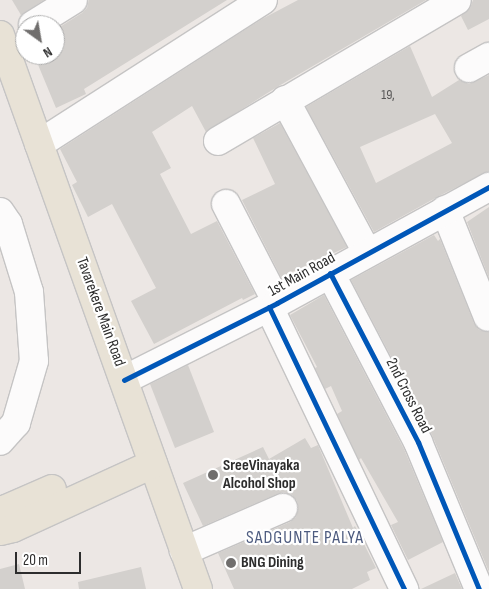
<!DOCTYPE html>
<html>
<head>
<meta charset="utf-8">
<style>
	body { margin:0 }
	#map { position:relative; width:489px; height:589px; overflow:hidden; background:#ece7e4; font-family:"Sofia Sans Condensed",sans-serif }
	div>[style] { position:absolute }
	.building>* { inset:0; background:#d3d0cd }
	.roads { filter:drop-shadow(1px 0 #c5c4c4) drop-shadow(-1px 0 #c5c4c4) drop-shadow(0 1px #c5c4c4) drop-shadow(0 -1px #c5c4c4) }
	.minor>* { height:28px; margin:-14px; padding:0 14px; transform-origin:14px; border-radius:14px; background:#fcfbfb }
	.major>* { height:28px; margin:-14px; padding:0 14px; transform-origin:14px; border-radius:14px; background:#e8e2d6 }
	.cycleway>* { height:5px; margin:-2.5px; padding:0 2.5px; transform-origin:2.5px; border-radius:2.5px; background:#0057b8 }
	.dots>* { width:14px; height:14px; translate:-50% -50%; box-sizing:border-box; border:2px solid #fff; border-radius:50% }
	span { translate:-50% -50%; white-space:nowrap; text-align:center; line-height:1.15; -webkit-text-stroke:4.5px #fff; paint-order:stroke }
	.number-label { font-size:14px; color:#575656 }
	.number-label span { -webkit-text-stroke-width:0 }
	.street-label { font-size:16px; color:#2d2d2d }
	.poi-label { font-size:16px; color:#2d2d2d; font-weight:700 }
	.left { translate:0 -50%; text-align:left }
	.neighbourhood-label { font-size:18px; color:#4d5b7f; letter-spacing:1px }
	.north { position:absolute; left:15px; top:15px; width:50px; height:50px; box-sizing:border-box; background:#fff; border:1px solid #ababab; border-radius:50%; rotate:148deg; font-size:14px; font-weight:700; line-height:20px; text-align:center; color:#2d2d2d }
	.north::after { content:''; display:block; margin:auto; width:18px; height:22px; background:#706e6d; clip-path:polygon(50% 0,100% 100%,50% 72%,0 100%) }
	.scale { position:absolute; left:15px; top:552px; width:66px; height:22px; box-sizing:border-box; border:2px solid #2d2d2d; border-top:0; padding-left:6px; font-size:15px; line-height:18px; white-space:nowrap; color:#2d2d2d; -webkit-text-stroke:4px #fff; paint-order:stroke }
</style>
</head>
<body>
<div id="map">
	<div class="building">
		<i style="clip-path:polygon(12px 0,44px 0,21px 15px)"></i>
		<i style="clip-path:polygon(89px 0,227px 0,84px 89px,86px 94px,56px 108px,34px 55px,55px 55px,55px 30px,82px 13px,87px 8px)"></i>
		<i style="clip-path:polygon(298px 0,426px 0,277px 87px,206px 132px,192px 106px,152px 132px,171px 168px,160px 174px,191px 234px,217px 221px,255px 294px,243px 300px,242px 298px,154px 344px,131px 301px,156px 288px,112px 204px,88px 217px,72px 185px,77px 182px,60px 149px,262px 19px)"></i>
		<i style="clip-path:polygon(473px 0,489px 0,489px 19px,468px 30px,461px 16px,470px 8px)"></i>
		<i style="clip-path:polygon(evenodd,410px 46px,432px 97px,459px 80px,469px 84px,489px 75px,489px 171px,439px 196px,374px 232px,306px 107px,410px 46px,435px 114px,452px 143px,376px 183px,360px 147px,435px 114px)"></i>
		<i style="clip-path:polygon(280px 123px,347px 247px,281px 277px,242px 200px,275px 184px,253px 138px)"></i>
		<i style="clip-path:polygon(489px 207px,489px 278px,467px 222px)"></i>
		<i style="clip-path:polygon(434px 235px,438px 241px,440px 239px,474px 323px,479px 330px,489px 332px,489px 572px,432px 435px,351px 280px)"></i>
		<i style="clip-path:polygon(324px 295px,404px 449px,443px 542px,408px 560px,391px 525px,398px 522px,361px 458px,359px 460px,337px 414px,342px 411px,331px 386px,325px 389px,315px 368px,317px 367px,290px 315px)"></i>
		<i style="clip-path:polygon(188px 365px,214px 432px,175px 448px,150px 384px)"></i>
		<i style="clip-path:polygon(305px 438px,311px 448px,318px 445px,353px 528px,355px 526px,376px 568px,367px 572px,370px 580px,352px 589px,234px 589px,218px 553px,290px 522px,296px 517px,298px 510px,297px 501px,292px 495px,284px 492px,277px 494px,203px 526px,183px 483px,263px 447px,269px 459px)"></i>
		<i style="clip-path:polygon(19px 564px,25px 589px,0 589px,0 569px)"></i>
		<i style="clip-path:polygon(141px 567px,146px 589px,79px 589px,78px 582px)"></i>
		<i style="clip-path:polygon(455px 573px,462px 589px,421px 589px)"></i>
	</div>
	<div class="roads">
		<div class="minor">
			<i style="left:33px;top:25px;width:47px;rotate:-32deg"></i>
			<i style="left:469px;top:68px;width:23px;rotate:-29deg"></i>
			<i style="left:285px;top:100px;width:173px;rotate:61.7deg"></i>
			<i style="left:218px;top:141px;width:277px;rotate:-30.5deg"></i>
			<i style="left:39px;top:144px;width:266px;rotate:-32.7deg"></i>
			<i style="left:226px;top:204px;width:111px;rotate:62.7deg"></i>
			<i style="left:445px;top:210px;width:115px;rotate:68.1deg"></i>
			<i style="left:0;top:212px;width:14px;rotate:56deg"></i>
			<i style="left:8px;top:224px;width:71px;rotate:72.8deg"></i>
			<i style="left:29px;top:292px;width:69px;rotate:85.9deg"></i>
			<i style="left:34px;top:361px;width:65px;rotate:106.2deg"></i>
			<i style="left:16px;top:423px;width:24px;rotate:132deg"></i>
			<i style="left:330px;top:273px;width:191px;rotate:62.5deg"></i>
			<i style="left:418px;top:442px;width:159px;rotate:67.5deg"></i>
			<i style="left:269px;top:307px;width:313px;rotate:64.4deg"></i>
			<i style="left:124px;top:380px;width:171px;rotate:-26.7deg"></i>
			<i style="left:277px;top:303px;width:242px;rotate:-28.7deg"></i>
			<i style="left:184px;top:551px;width:108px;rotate:-23.5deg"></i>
		</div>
		<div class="major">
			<i style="left:0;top:35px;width:588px;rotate:70.33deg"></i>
			<i style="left:0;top:515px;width:8px;rotate:-45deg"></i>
			<i style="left:6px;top:509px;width:50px;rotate:-23.5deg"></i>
			<i style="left:0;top:531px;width:13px;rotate:-13deg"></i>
			<i style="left:13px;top:528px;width:154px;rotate:-24.6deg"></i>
		</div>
	</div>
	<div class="cycleway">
		<i style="left:330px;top:273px;width:191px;rotate:62.5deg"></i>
		<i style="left:418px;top:442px;width:159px;rotate:67.5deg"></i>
		<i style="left:269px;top:307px;width:313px;rotate:64.4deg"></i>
		<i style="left:124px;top:380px;width:171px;rotate:-26.7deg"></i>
		<i style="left:277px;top:303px;width:242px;rotate:-28.7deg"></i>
	</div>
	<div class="dots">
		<i style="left:213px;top:475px;background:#706e6d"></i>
		<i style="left:231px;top:563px;background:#706e6d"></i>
	</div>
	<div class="number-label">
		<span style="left:388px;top:95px">19,</span>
	</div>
	<div class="street-label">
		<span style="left:302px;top:275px;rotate:-29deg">1st Main Road</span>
		<span style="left:100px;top:312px;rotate:70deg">Tavarekere Main Road</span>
		<span style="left:408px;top:396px;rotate:63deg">2nd Cross Road</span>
	</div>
	<div class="poi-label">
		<span class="left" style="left:223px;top:475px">SreeVinayaka<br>Alcohol Shop</span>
		<span class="left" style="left:241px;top:563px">BNG Dining</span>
	</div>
	<div class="neighbourhood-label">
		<span style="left:305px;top:538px">SADGUNTE PALYA</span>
	</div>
	<div class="north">N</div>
	<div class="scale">20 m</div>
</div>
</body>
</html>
